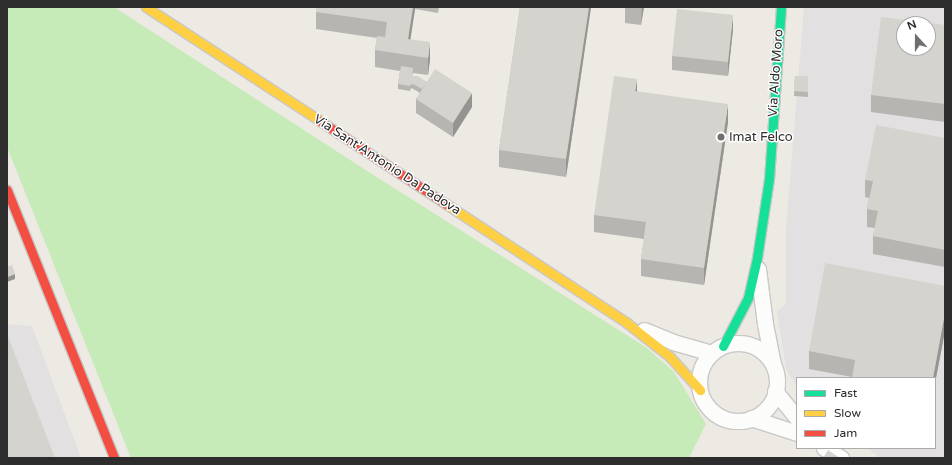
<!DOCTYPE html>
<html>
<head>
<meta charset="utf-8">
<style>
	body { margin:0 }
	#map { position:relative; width:952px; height:465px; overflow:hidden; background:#eceae3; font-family:"Varela Round",sans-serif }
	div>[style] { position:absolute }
	.industrial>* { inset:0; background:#e3e0e2 }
	.green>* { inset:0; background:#c7eab9 }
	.roads { filter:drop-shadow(1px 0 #c9c8c8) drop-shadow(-1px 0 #c9c8c8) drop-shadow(0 1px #c9c8c8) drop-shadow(0 -1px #c9c8c8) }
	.street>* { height:15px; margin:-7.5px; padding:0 7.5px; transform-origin:7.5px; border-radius:7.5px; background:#fcfcfb }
	.street>.ring { margin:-7.5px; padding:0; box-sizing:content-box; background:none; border:15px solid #fcfcfb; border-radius:50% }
	.fast>* { height:9px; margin:-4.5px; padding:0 4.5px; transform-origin:4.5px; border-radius:4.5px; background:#16e098 }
	.slow>* { height:9px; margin:-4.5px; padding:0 4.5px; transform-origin:4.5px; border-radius:4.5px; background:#ffcf43 }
	.jam>* { height:9px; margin:-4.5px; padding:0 4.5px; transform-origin:4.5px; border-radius:4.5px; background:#f24e42 }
	.wall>* { inset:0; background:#b7b5b1 }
	.shaded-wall>* { inset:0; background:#959490 }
	.building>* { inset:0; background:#d5d3ce }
	.dots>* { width:11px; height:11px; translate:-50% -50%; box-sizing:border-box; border:2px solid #fff; border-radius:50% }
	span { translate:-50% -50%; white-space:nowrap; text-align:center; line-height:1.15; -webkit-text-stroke:3px #fff; paint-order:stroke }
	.street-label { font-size:13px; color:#2d2d2d }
	.poi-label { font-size:13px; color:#2d2d2d }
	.left { translate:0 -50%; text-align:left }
	.frame { position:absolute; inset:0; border:8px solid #2d2d2d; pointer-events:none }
	.legend { position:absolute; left:796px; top:377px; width:140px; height:72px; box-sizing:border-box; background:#fff; border:1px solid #ababab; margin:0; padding:5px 7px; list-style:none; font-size:12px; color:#2d2d2d }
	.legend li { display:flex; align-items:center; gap:8px; height:20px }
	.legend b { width:20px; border:1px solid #ababab }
	.north { position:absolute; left:896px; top:16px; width:40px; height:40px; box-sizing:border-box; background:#fff; border:1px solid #ababab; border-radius:50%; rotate:339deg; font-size:11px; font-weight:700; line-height:16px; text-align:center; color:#2d2d2d }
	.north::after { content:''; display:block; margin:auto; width:14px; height:18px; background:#706f6d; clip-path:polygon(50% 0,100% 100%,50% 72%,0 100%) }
</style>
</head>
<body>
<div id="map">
	<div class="industrial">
		<i style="clip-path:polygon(evenodd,804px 7px,945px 7px,945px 458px,880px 458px,867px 448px,935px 448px,935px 378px,797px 378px,797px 387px,786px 369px,777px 311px,786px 304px,786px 228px,804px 7px,904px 24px,928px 24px,928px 48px,904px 48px,904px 24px)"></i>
		<i style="clip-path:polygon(7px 324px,32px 326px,81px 458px,7px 458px)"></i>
	</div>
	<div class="green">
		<i style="clip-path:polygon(7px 7px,114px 7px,375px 176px,647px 348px,674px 372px,706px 424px,689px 458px,131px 458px,7px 147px)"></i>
	</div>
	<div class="roads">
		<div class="street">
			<i style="left:758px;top:269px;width:55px;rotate:82.7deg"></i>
			<i style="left:765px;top:324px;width:41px;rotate:78.7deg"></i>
			<i style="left:644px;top:330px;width:31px;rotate:22deg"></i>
			<i style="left:673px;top:342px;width:40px;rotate:16deg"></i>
			<i class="ring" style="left:699px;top:343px;width:63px;height:63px"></i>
			<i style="left:775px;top:391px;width:35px;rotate:51deg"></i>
			<i style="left:751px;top:418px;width:48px;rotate:18.1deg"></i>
			<i style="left:824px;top:448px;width:20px;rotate:30deg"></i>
		</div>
		<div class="fast">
			<i style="left:723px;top:346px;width:54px;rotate:-62.5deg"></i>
			<i style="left:748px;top:298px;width:41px;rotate:-77.3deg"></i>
			<i style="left:757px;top:258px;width:80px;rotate:-81.4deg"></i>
			<i style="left:769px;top:179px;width:172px;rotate:-86deg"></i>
		</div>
		<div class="slow">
			<i style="left:146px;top:7px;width:208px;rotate:33.2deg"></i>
			<i style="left:446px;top:204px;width:217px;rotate:33.3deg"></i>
			<i style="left:627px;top:323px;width:55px;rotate:38.3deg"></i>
			<i style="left:670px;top:357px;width:45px;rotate:47.7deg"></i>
		</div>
		<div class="jam">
			<i style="left:320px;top:121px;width:151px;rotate:33.4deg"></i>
			<i style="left:7px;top:190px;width:289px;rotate:68.2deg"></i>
		</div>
	</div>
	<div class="wall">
		<i style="clip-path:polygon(316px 7px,439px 7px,438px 13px,415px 9px,410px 39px,430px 59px,428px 75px,413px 73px,412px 76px,427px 82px,472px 107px,453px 137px,416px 113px,416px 99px,420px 93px,415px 90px,411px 88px,410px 91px,398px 89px,398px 84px,400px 71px,375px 67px,375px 50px,377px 38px,316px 29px)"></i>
		<i style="clip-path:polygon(520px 7px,591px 7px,566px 177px,499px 167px,499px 150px)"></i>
		<i style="clip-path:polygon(625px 7px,644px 7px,641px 25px,625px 23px)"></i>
		<i style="clip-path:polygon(945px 25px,945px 122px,871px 112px,871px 95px)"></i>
		<i style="clip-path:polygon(733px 29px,728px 76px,672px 70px,672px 56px)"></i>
		<i style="clip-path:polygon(795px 76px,808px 76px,808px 97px,794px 96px)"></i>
		<i style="clip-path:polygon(637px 92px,728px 122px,704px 285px,641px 276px,641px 259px,644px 239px,594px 232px,594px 215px)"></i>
		<i style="clip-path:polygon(945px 138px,945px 267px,873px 254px,873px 236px,875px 228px,867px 227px,867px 209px,869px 198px,865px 197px,865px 180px)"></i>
		<i style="clip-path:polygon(945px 286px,945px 331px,935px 383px,935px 378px,852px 377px,809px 369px,809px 351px)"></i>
	</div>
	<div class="shaded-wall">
		<i style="clip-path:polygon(413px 7px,415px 7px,415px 9px,408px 56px,408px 39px)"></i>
		<i style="clip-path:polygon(589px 7px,591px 7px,566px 177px,566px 159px)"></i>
		<i style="clip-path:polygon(642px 7px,644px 7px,641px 25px)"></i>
		<i style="clip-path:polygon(733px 15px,733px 29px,728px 76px,728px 62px)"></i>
		<i style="clip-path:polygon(430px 42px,430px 59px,428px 75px,428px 58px)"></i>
		<i style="clip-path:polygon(637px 79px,637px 97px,635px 91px)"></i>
		<i style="clip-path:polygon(472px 93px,472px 107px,453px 137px,453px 123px)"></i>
		<i style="clip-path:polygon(728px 104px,728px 122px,704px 285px,704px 268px)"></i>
		<i style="clip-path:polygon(15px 274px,15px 279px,7px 282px,7px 277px)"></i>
		<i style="clip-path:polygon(945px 313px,945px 331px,935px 383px,935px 378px,933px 378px)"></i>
	</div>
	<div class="building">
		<i style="clip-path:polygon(316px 7px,413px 7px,408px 39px,430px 42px,428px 58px,375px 50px,377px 36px,385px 37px,387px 22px,316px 12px)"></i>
		<i style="clip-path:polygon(520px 7px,589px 7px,566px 159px,499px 150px)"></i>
		<i style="clip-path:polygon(677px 9px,733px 15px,728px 62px,672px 56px)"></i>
		<i style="clip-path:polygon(evenodd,881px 17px,945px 25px,945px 104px,871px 95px,881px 17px,904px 24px,928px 24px,928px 48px,904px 48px,904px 24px)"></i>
		<i style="clip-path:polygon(401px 66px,413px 68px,412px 76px,418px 76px,427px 82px,422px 89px,415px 85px,411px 84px,410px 86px,398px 84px)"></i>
		<i style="clip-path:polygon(435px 69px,472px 93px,453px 123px,416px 99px)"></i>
		<i style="clip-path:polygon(614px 76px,637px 79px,635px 91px,728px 104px,704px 268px,641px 259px,646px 222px,594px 215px)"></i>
		<i style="clip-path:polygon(795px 76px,808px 76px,808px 92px,794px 91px)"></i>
		<i style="clip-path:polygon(876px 125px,945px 138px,945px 250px,873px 236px,878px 211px,867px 209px,873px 181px,865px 180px)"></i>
		<i style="clip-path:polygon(825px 263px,945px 286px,945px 313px,933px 378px,852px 378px,855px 360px,809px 351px)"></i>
		<i style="clip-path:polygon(12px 265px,15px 274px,7px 277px,7px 267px)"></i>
		<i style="clip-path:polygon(8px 336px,55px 458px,7px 458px,7px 337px)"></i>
		<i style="clip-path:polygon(828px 450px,840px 458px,823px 458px)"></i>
	</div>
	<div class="dots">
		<i style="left:721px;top:137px;background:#706f6d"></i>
	</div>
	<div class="street-label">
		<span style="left:776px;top:73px;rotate:-86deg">Via Aldo Moro</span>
		<span style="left:387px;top:165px;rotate:33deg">Via Sant'Antonio Da Padova</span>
	</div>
	<div class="poi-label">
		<span class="left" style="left:729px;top:137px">Imat Felco</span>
	</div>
	<div class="frame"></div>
	<ul class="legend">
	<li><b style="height:5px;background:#16e098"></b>Fast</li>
	<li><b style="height:5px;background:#ffcf43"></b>Slow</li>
	<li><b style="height:5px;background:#f24e42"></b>Jam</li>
	</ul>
	<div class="north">N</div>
</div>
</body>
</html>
